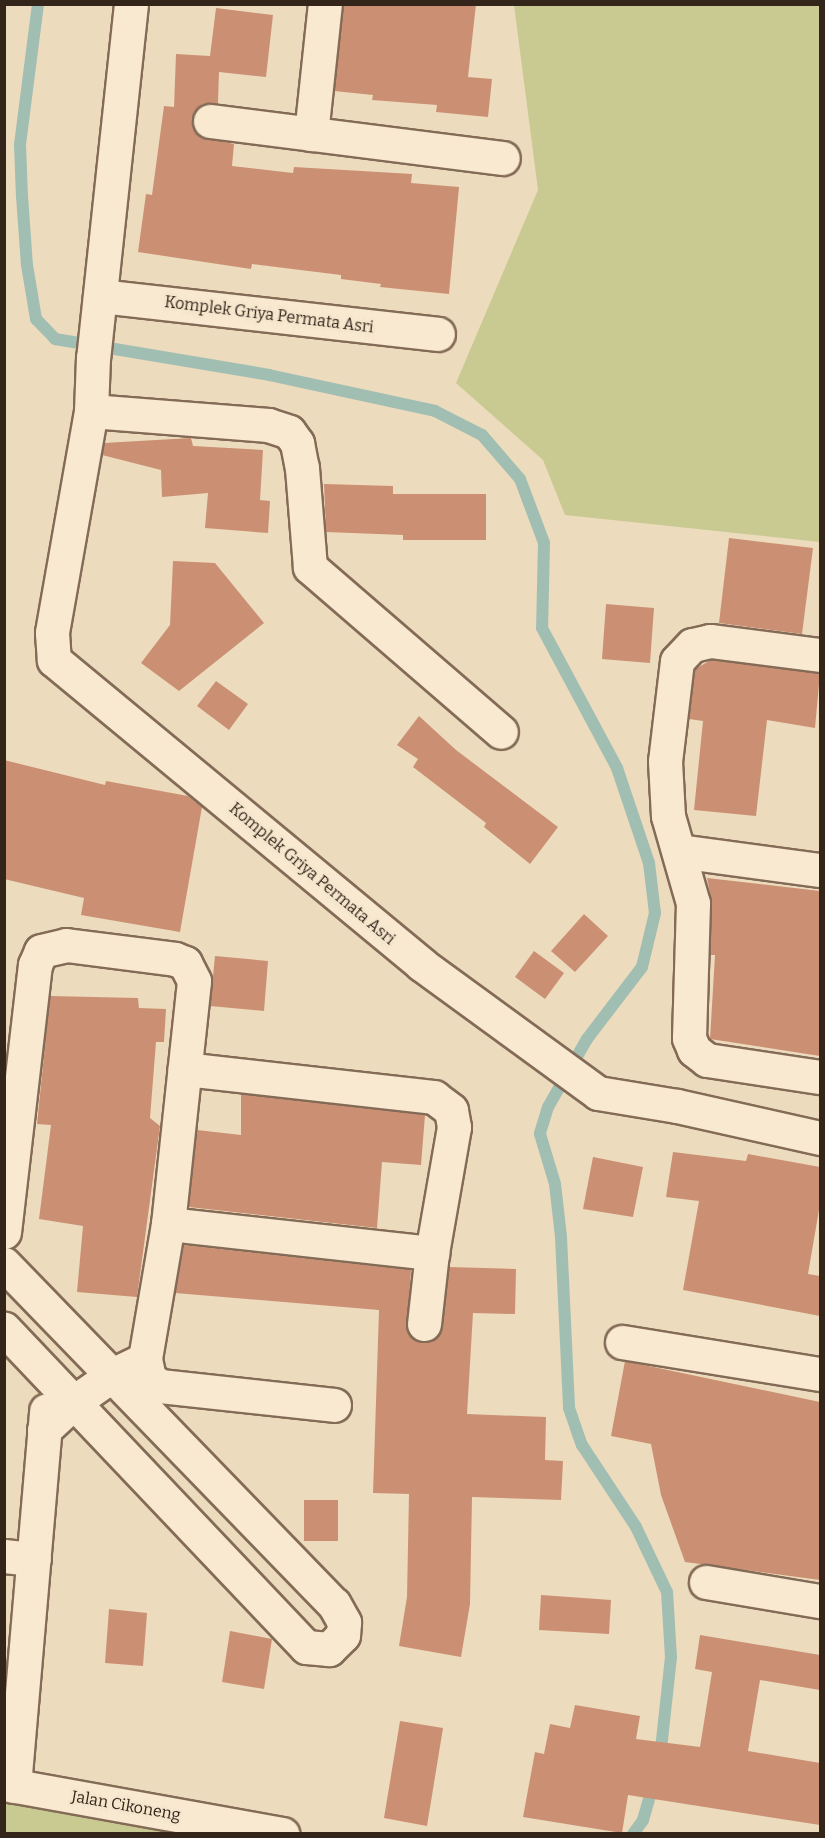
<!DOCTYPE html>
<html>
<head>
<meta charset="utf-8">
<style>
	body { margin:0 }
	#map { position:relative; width:825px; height:1838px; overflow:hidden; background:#eddbbd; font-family:Bitter,serif }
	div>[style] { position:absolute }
	.green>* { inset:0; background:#c8ca92 }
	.stream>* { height:12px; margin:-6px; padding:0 6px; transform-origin:6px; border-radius:6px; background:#a1beb3 }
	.building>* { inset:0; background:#cb9073 }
	.roads { filter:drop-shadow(2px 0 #846b57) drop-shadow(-2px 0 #846b57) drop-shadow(0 2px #846b57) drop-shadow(0 -2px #846b57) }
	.minor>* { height:33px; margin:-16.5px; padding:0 16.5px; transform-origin:16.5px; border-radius:16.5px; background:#f8e9d0 }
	span { translate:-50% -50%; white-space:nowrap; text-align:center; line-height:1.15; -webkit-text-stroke:4.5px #f4e6cc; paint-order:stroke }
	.street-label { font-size:16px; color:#34251b }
	.frame { position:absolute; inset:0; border:6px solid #34251b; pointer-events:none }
</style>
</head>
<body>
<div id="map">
	<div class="green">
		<i style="clip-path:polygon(514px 5px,820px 5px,820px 542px,565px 515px,543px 460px,456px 383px,538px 190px)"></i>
		<i style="clip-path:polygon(5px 1800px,193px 1833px,5px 1833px)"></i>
	</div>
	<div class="stream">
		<i style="left:38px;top:4px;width:142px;rotate:97.3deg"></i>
		<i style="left:20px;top:145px;width:51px;rotate:87.8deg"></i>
		<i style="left:22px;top:196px;width:69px;rotate:85.9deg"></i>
		<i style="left:27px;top:265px;width:55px;rotate:80.5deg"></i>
		<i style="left:36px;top:319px;width:28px;rotate:46deg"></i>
		<i style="left:55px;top:339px;width:217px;rotate:9.5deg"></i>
		<i style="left:269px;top:375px;width:170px;rotate:12.2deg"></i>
		<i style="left:435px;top:411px;width:53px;rotate:27.1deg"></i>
		<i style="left:482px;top:435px;width:58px;rotate:49.2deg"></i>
		<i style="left:520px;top:479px;width:68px;rotate:69.4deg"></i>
		<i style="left:544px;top:543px;width:85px;rotate:91.3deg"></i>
		<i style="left:542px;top:628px;width:159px;rotate:61.8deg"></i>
		<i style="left:617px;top:768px;width:100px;rotate:71.4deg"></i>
		<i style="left:649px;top:863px;width:50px;rotate:83.2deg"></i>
		<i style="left:655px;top:913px;width:56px;rotate:103.5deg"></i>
		<i style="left:642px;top:967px;width:91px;rotate:127.4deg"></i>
		<i style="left:587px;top:1039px;width:78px;rotate:119.8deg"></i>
		<i style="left:548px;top:1107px;width:28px;rotate:107deg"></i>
		<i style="left:540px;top:1134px;width:52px;rotate:73.3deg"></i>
		<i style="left:555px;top:1184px;width:53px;rotate:83.5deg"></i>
		<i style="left:561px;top:1237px;width:171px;rotate:87.3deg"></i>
		<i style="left:569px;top:1408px;width:39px;rotate:71deg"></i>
		<i style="left:582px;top:1445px;width:98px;rotate:56.6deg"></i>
		<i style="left:636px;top:1527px;width:72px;rotate:64.5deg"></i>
		<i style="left:667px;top:1592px;width:65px;rotate:86.5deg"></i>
		<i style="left:671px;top:1657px;width:102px;rotate:96.2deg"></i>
		<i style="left:633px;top:1834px;width:17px;rotate:-54deg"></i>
		<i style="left:643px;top:1820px;width:37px;rotate:-74deg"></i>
	</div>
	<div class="building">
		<i style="clip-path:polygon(343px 4px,476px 4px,468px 77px,492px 79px,488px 117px,436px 112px,437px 105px,372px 100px,373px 95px,334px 91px)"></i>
		<i style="clip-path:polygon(216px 8px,273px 15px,266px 77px,219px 72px,218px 103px,202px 104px,192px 118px,198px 136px,234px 144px,232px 166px,293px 173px,294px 167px,412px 174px,411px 183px,459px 187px,449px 294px,380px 287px,381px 284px,341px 279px,341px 275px,252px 264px,251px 269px,138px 252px,146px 194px,152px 195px,164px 106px,174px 107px,176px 54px,210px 56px)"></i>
		<i style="clip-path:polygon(191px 438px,193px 446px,263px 450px,260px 500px,270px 501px,268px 533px,205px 528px,208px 493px,162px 497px,161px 470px,102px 455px,104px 443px)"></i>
		<i style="clip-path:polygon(324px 484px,393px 486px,393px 494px,486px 494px,486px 540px,403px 540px,403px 535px,326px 532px)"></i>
		<i style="clip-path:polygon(729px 538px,813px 548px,802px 634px,719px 623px)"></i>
		<i style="clip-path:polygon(173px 561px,215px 563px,264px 623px,179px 691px,141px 663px,170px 625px)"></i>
		<i style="clip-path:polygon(606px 604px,654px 608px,650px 663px,602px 659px)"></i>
		<i style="clip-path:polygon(711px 660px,820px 673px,815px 728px,767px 720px,756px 816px,694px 810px,703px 721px,689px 719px,695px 669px)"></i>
		<i style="clip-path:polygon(216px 681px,248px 704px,229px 730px,197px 706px)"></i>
		<i style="clip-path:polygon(419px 716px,456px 750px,558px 827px,530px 864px,484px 827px,486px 823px,413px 767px,418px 759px,397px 745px)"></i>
		<i style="clip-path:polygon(4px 760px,105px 785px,106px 781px,188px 796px,202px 807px,180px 932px,81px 915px,84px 898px,4px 879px)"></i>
		<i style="clip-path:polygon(707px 878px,820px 891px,820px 1056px,710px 1039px,715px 955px,710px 955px,712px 904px)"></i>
		<i style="clip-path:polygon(584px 914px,608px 936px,575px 972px,551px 951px)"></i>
		<i style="clip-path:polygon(534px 951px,564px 973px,545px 999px,515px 977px)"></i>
		<i style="clip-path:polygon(215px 956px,268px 961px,264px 1011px,210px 1006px)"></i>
		<i style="clip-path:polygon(50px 996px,138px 998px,139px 1008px,166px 1009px,164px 1042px,156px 1042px,150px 1118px,160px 1126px,137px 1297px,77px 1292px,83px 1226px,39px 1219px,51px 1125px,37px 1124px)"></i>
		<i style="clip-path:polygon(241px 1094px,425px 1115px,421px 1165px,382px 1162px,377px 1228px,189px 1207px,197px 1130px,241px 1135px)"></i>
		<i style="clip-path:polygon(673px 1152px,746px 1161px,748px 1154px,820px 1167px,820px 1204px,808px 1274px,820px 1276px,820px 1316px,683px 1290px,699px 1201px,666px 1197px)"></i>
		<i style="clip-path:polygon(593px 1157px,643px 1167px,633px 1217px,583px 1209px)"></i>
		<i style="clip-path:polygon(184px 1245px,411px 1270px,407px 1331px,422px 1343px,432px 1341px,442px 1327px,449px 1267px,516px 1269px,515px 1314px,473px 1313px,467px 1414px,546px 1417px,545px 1460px,563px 1461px,561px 1500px,472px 1497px,470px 1604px,461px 1657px,399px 1646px,407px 1597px,409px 1494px,373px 1493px,379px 1310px,175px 1293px)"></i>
		<i style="clip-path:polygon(625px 1361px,820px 1402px,820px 1580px,685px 1562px,661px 1495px,651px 1444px,611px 1436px)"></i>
		<i style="clip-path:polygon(304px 1500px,338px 1500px,338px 1541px,304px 1541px)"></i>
		<i style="clip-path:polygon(541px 1595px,611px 1600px,609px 1634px,539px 1630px)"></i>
		<i style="clip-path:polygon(109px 1609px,147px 1613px,143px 1666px,105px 1663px)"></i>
		<i style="clip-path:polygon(230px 1631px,272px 1639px,264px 1689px,222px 1682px)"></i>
		<i style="clip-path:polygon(700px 1635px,820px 1655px,820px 1690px,760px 1680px,748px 1751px,820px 1763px,820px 1825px,628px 1795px,622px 1833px,523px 1817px,535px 1752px,544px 1754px,550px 1724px,570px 1728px,575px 1705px,640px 1716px,636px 1739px,700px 1747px,712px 1672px,695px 1669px)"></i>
		<i style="clip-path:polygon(400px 1721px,443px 1728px,427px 1826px,384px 1818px)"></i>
	</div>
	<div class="roads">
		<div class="minor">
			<i style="left:131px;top:4px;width:355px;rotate:96.1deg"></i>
			<i style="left:93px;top:357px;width:54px;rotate:92.1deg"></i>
			<i style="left:91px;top:411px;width:225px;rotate:100deg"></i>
			<i style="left:52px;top:633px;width:27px;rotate:86deg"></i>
			<i style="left:54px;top:660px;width:477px;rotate:39.6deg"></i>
			<i style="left:421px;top:964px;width:219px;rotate:36.1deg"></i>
			<i style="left:598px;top:1093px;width:80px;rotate:9.3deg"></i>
			<i style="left:677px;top:1106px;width:147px;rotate:12.6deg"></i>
			<i style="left:210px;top:121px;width:295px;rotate:7.2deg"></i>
			<i style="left:311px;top:134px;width:131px;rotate:-83.9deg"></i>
			<i style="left:100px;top:296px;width:340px;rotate:6.4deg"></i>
			<i style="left:91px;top:411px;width:178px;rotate:4.5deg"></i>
			<i style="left:268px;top:425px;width:22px;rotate:18deg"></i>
			<i style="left:289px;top:432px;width:14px;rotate:54deg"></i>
			<i style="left:297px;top:443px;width:25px;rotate:79deg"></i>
			<i style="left:302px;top:468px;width:99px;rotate:85.4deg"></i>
			<i style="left:310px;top:567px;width:252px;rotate:40.8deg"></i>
			<i style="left:820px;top:655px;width:111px;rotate:-172.7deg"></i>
			<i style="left:710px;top:641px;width:18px;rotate:167deg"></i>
			<i style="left:692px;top:645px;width:22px;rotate:133deg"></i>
			<i style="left:677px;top:661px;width:101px;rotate:96.8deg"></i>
			<i style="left:665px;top:761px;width:55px;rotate:86.9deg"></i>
			<i style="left:668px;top:816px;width:91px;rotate:74deg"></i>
			<i style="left:693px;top:903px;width:135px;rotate:91.7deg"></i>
			<i style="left:689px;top:1038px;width:13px;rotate:67deg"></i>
			<i style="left:694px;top:1050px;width:16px;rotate:38deg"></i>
			<i style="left:707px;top:1060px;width:114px;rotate:8.6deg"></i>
			<i style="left:679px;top:851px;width:142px;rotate:7.7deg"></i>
			<i style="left:168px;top:1224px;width:266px;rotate:6.3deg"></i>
			<i style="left:432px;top:1253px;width:128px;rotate:-80.1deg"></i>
			<i style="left:454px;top:1127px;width:17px;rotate:-100deg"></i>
			<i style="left:451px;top:1110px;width:21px;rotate:-143deg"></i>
			<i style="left:434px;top:1097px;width:251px;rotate:-173.6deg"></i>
			<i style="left:4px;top:1232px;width:269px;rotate:-83.4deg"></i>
			<i style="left:35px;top:965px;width:15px;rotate:-67deg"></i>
			<i style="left:41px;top:951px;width:26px;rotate:-13deg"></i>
			<i style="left:66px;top:945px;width:110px;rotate:7.3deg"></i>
			<i style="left:175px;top:959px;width:11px;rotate:22deg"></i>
			<i style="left:185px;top:963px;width:20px;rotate:63deg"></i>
			<i style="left:194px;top:981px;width:244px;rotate:96.1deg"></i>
			<i style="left:168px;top:1224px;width:137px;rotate:99.7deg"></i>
			<i style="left:145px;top:1359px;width:34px;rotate:154deg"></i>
			<i style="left:114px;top:1374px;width:49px;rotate:145deg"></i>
			<i style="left:74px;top:1402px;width:41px;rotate:137deg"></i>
			<i style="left:4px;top:1264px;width:474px;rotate:45.9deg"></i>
			<i style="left:334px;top:1604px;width:21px;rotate:61deg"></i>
			<i style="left:344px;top:1622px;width:13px;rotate:94deg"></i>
			<i style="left:343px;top:1635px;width:20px;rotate:135deg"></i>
			<i style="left:329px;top:1649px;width:23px;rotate:-175deg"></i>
			<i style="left:306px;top:1647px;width:439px;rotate:-133.5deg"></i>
			<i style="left:424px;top:1324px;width:71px;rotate:-83.6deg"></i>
			<i style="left:622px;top:1342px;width:201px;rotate:9.2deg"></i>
			<i style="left:145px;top:1359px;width:19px;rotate:78deg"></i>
			<i style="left:149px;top:1378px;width:14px;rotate:36deg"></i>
			<i style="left:160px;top:1386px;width:175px;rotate:6.2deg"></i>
			<i style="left:4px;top:1556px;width:30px;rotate:6deg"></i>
			<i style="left:706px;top:1582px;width:116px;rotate:9.5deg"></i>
			<i style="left:4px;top:1784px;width:283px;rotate:10.2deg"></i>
			<i style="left:14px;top:1786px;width:377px;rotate:-85.1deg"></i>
		</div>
	</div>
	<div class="street-label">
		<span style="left:269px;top:315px;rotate:7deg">Komplek Griya Permata Asri</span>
		<span style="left:312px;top:874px;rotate:40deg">Komplek Griya Permata Asri</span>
		<span style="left:126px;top:1806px;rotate:10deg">Jalan Cikoneng</span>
	</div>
	<div class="frame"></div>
</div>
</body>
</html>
